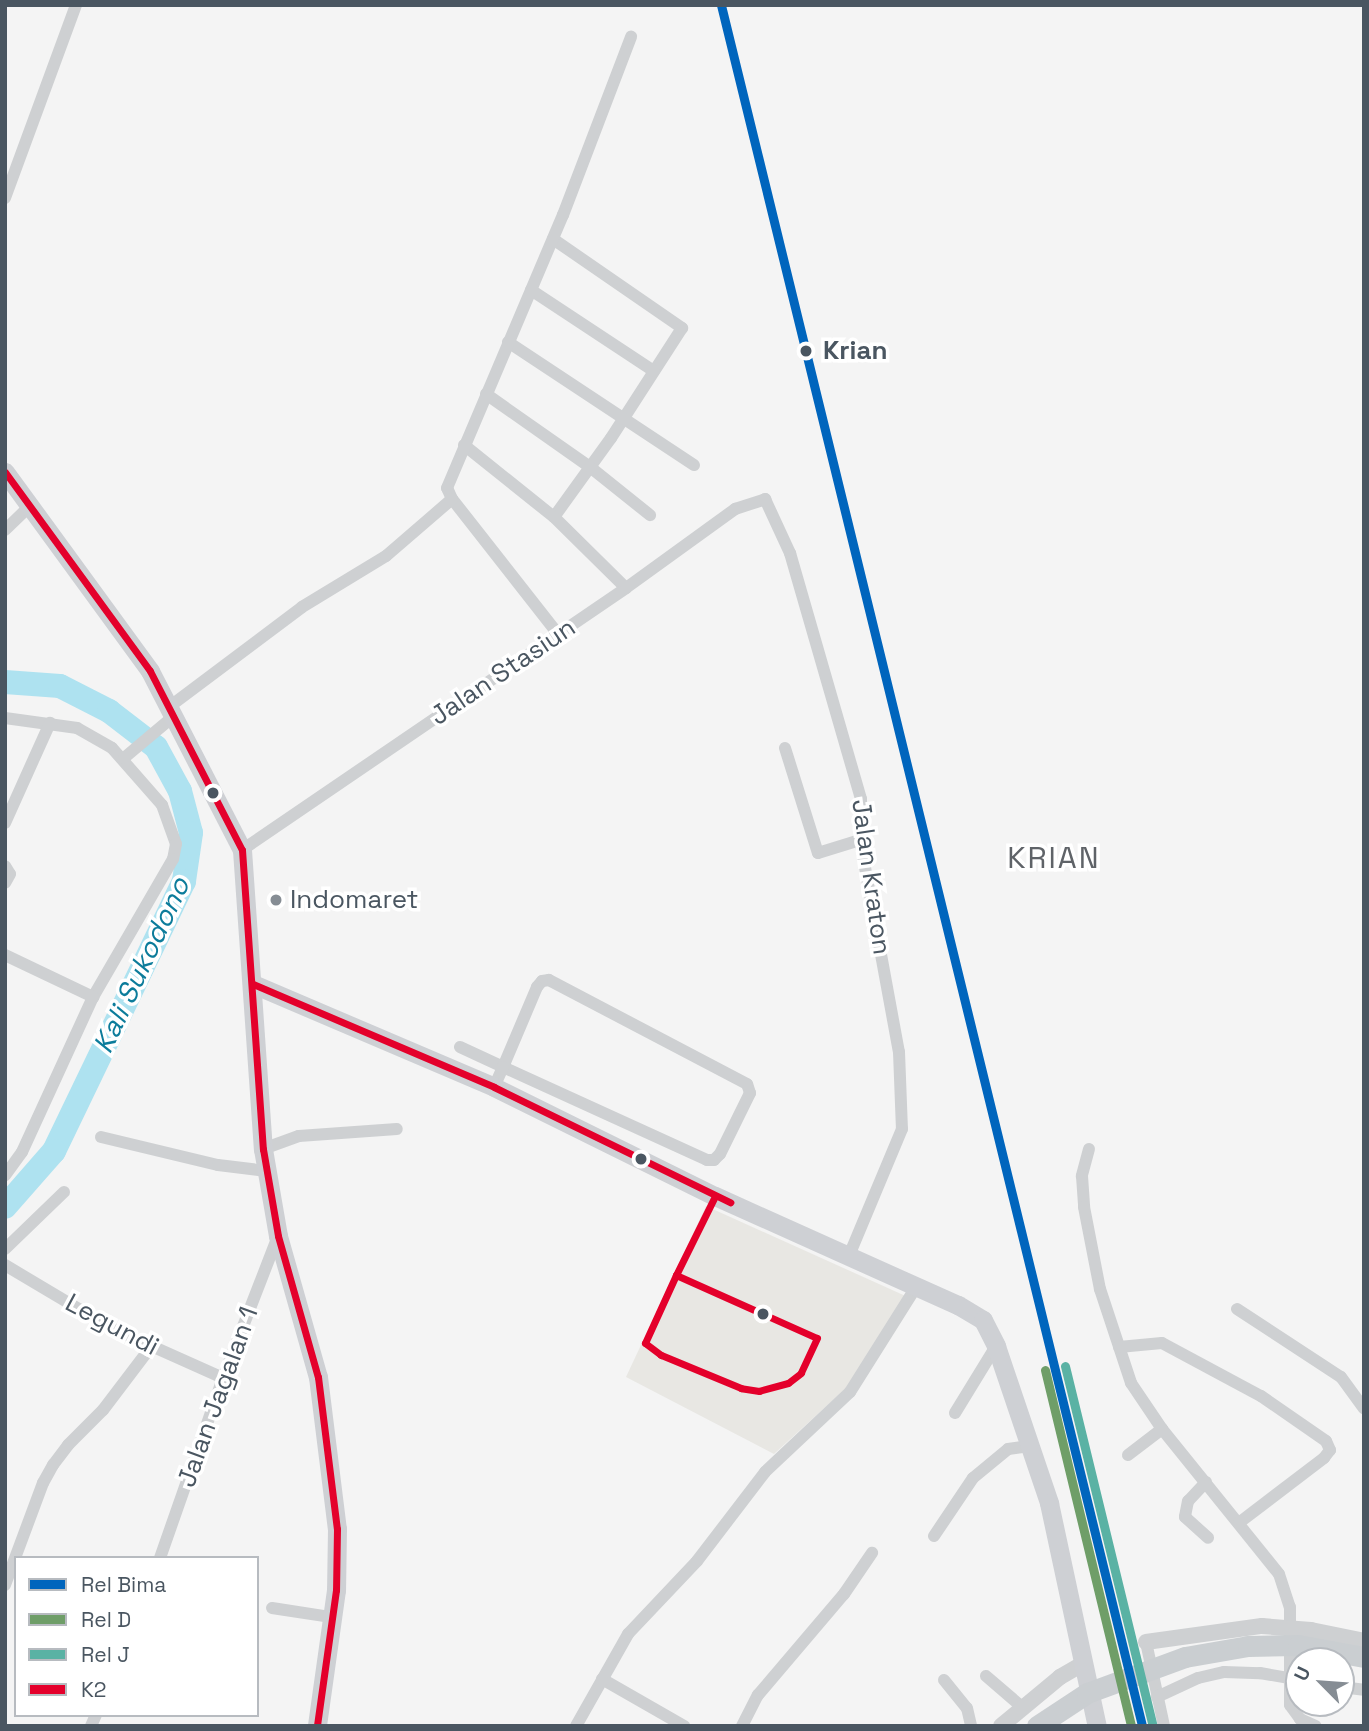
<!DOCTYPE html>
<html>
<head>
<meta charset="utf-8">
<style>
	body { margin:0 }
	#map { position:relative; width:1369px; height:1731px; overflow:hidden; background:#f4f4f4; font-family:"Space Grotesk",sans-serif }
	div>[style] { position:absolute }
	.commercial>* { inset:0; background:#e8e7e3 }
	.river>* { height:24px; margin:-12px; padding:0 12px; transform-origin:12px; border-radius:12px; background:#aee2f0 }
	.minor>* { height:12px; margin:-6px; padding:0 6px; transform-origin:6px; border-radius:6px; background:#ced0d2 }
	.tertiary>* { height:16px; margin:-8px; padding:0 8px; transform-origin:8px; border-radius:8px; background:#ced0d2 }
	.secondary>* { height:19px; margin:-9.5px; padding:0 9.5px; transform-origin:9.5px; border-radius:9.5px; background:#ced0d4 }
	.primary-bridge>* { height:21px; margin:-10.5px; padding:0 10.5px; transform-origin:10.5px; border-radius:10.5px; background:#caced1 }
	.bus-1>* { height:7px; margin:-3.5px; padding:0 3.5px; transform-origin:3.5px; border-radius:3.5px; background:#e4002b }
	.rail-1>* { height:9px; margin:-4.5px; padding:0 4.5px; transform-origin:4.5px; border-radius:4.5px; background:#0065bd }
	.rail-2>* { height:9px; margin:-4.5px; padding:0 4.5px; transform-origin:4.5px; border-radius:4.5px; background:#6f9e68 }
	.rail-3>* { height:9px; margin:-4.5px; padding:0 4.5px; transform-origin:4.5px; border-radius:4.5px; background:#5ab2a4 }
	.dots>* { width:19px; height:19px; translate:-50% -50%; box-sizing:border-box; border:4px solid #fff; border-radius:50% }
	span { translate:-50% -50%; white-space:nowrap; text-align:center; line-height:1.15; -webkit-text-stroke:7px #fff; paint-order:stroke }
	.stop-label { font-size:26px; color:#4a5661; font-weight:700 }
	.left { translate:0 -50%; text-align:left }
	.street-label { font-size:26px; color:#4a5661 }
	.poi-label { font-size:26px; color:#4a5661 }
	.water-label { font-size:28px; color:#0c7c9b; font-style:italic }
	.quarter-label { font-size:30px; color:#5f6368; letter-spacing:2px }
	.frame { position:absolute; inset:0; border:7px solid #4a5661; pointer-events:none }
	.legend { position:absolute; left:14px; top:1556px; width:245px; height:161px; box-sizing:border-box; background:#fff; border:2px solid #b7bbc0; margin:0; padding:9px 12px; list-style:none; font-size:21px; color:#4a5661 }
	.legend li { display:flex; align-items:center; gap:14px; height:35px }
	.legend b { width:35px; border:2px solid #b7bbc0 }
	.north { position:absolute; left:1285px; top:1647px; width:70px; height:70px; box-sizing:border-box; background:#fff; border:2px solid #b7bbc0; border-radius:50%; rotate:295deg; font-size:19px; font-weight:700; line-height:28px; text-align:center; color:#4a5661 }
	.north::after { content:''; display:block; margin:auto; width:24px; height:32px; background:#868d94; clip-path:polygon(50% 0,100% 100%,50% 72%,0 100%) }
</style>
</head>
<body>
<div id="map">
	<div class="commercial">
		<i style="clip-path:polygon(706px 1206px,910px 1298px,868px 1368px,774px 1454px,626px 1377px)"></i>
	</div>
	<div class="river">
		<i style="left:5px;top:682px;width:55px;rotate:4.2deg"></i>
		<i style="left:60px;top:686px;width:55px;rotate:27deg"></i>
		<i style="left:109px;top:711px;width:59px;rotate:37.5deg"></i>
		<i style="left:156px;top:747px;width:50px;rotate:61.4deg"></i>
		<i style="left:180px;top:791px;width:43px;rotate:75.3deg"></i>
		<i style="left:191px;top:833px;width:49px;rotate:98.3deg"></i>
		<i style="left:184px;top:881px;width:300px;rotate:115.7deg"></i>
		<i style="left:54px;top:1151px;width:74px;rotate:131.2deg"></i>
	</div>
	<div class="minor">
		<i style="left:5px;top:198px;width:206px;rotate:-69.8deg"></i>
		<i style="left:553px;top:239px;width:157px;rotate:34.6deg"></i>
		<i style="left:682px;top:328px;width:131px;rotate:122.8deg"></i>
		<i style="left:611px;top:438px;width:97px;rotate:125.8deg"></i>
		<i style="left:531px;top:290px;width:147px;rotate:33.4deg"></i>
		<i style="left:508px;top:342px;width:223px;rotate:33.5deg"></i>
		<i style="left:486px;top:394px;width:127px;rotate:35.1deg"></i>
		<i style="left:590px;top:467px;width:77px;rotate:38.7deg"></i>
		<i style="left:464px;top:445px;width:115px;rotate:38.7deg"></i>
		<i style="left:554px;top:517px;width:101px;rotate:44.6deg"></i>
		<i style="left:5px;top:530px;width:35px;rotate:-44deg"></i>
		<i style="left:558px;top:634px;width:172px;rotate:-128.1deg"></i>
		<i style="left:452px;top:499px;width:12px;rotate:-114deg"></i>
		<i style="left:447px;top:488px;width:297px;rotate:-67deg"></i>
		<i style="left:563px;top:215px;width:191px;rotate:-69.1deg"></i>
		<i style="left:169px;top:707px;width:166px;rotate:-36.9deg"></i>
		<i style="left:302px;top:607px;width:98px;rotate:-31.3deg"></i>
		<i style="left:386px;top:556px;width:87px;rotate:-40.8deg"></i>
		<i style="left:5px;top:718px;width:73px;rotate:7.9deg"></i>
		<i style="left:77px;top:728px;width:40px;rotate:29.7deg"></i>
		<i style="left:112px;top:748px;width:76px;rotate:48.7deg"></i>
		<i style="left:162px;top:805px;width:41px;rotate:70.3deg"></i>
		<i style="left:176px;top:844px;width:15px;rotate:101deg"></i>
		<i style="left:173px;top:859px;width:160px;rotate:120.1deg"></i>
		<i style="left:93px;top:997px;width:170px;rotate:114.6deg"></i>
		<i style="left:22px;top:1152px;width:29px;rotate:126deg"></i>
		<i style="left:785px;top:748px;width:110px;rotate:72.6deg"></i>
		<i style="left:818px;top:853px;width:44px;rotate:-17.2deg"></i>
		<i style="left:124px;top:758px;width:65px;rotate:-40deg"></i>
		<i style="left:5px;top:823px;width:110px;rotate:-65.8deg"></i>
		<i style="left:242px;top:850px;width:465px;rotate:-34.3deg"></i>
		<i style="left:626px;top:588px;width:135px;rotate:-35.9deg"></i>
		<i style="left:735px;top:509px;width:32px;rotate:-18deg"></i>
		<i style="left:765px;top:499px;width:60px;rotate:65.2deg"></i>
		<i style="left:790px;top:553px;width:256px;rotate:73.9deg"></i>
		<i style="left:861px;top:799px;width:41px;rotate:91.4deg"></i>
		<i style="left:860px;top:840px;width:216px;rotate:79.6deg"></i>
		<i style="left:899px;top:1052px;width:77px;rotate:87.8deg"></i>
		<i style="left:902px;top:1129px;width:140px;rotate:112.7deg"></i>
		<i style="left:5px;top:866px;width:9px;rotate:58deg"></i>
		<i style="left:10px;top:874px;width:10px;rotate:119deg"></i>
		<i style="left:5px;top:955px;width:98px;rotate:25.5deg"></i>
		<i style="left:460px;top:1047px;width:47px;rotate:24.9deg"></i>
		<i style="left:503px;top:1067px;width:224px;rotate:24.5deg"></i>
		<i style="left:707px;top:1160px;width:7px"></i>
		<i style="left:714px;top:1160px;width:8px;rotate:-45deg"></i>
		<i style="left:720px;top:1154px;width:68px;rotate:-63.8deg"></i>
		<i style="left:750px;top:1093px;width:9px;rotate:-108deg"></i>
		<i style="left:747px;top:1084px;width:224px;rotate:-152.3deg"></i>
		<i style="left:549px;top:980px;width:7px;rotate:172deg"></i>
		<i style="left:542px;top:981px;width:8px;rotate:130deg"></i>
		<i style="left:537px;top:987px;width:87px;rotate:113deg"></i>
		<i style="left:503px;top:1067px;width:22px;rotate:114deg"></i>
		<i style="left:101px;top:1137px;width:120px;rotate:13.5deg"></i>
		<i style="left:218px;top:1165px;width:49px;rotate:7deg"></i>
		<i style="left:263px;top:1149px;width:38px;rotate:-20deg"></i>
		<i style="left:299px;top:1136px;width:98px;rotate:-4.1deg"></i>
		<i style="left:1089px;top:1149px;width:28px;rotate:105deg"></i>
		<i style="left:1082px;top:1176px;width:31px;rotate:86deg"></i>
		<i style="left:1084px;top:1207px;width:84px;rotate:79deg"></i>
		<i style="left:1100px;top:1289px;width:99px;rotate:71.7deg"></i>
		<i style="left:1131px;top:1383px;width:55px;rotate:56deg"></i>
		<i style="left:1162px;top:1429px;width:186px;rotate:51.1deg"></i>
		<i style="left:1279px;top:1574px;width:35px;rotate:72deg"></i>
		<i style="left:1290px;top:1607px;width:98px;rotate:90deg"></i>
		<i style="left:1290px;top:1705px;width:17px;rotate:54deg"></i>
		<i style="left:1300px;top:1719px;width:17px;rotate:24deg"></i>
		<i style="left:5px;top:1249px;width:82px;rotate:-44deg"></i>
		<i style="left:5px;top:1265px;width:121px;rotate:30.8deg"></i>
		<i style="left:109px;top:1327px;width:125px;rotate:24.1deg"></i>
		<i style="left:1237px;top:1309px;width:124px;rotate:33.2deg"></i>
		<i style="left:1341px;top:1377px;width:39px;rotate:54deg"></i>
		<i style="left:1119px;top:1347px;width:43px;rotate:-5.3deg"></i>
		<i style="left:1162px;top:1343px;width:112px;rotate:28.2deg"></i>
		<i style="left:1261px;top:1396px;width:79px;rotate:34.7deg"></i>
		<i style="left:1326px;top:1441px;width:10px;rotate:66deg"></i>
		<i style="left:1330px;top:1450px;width:10px;rotate:127deg"></i>
		<i style="left:1324px;top:1458px;width:106px;rotate:142.7deg"></i>
		<i style="left:955px;top:1413px;width:79px;rotate:-58.5deg"></i>
		<i style="left:1128px;top:1455px;width:43px;rotate:-37.4deg"></i>
		<i style="left:1206px;top:1482px;width:26px;rotate:133deg"></i>
		<i style="left:1188px;top:1501px;width:16px;rotate:101deg"></i>
		<i style="left:1185px;top:1517px;width:31px;rotate:42deg"></i>
		<i style="left:934px;top:1536px;width:70px;rotate:-56.1deg"></i>
		<i style="left:973px;top:1478px;width:45px;rotate:-39.6deg"></i>
		<i style="left:1008px;top:1449px;width:22px;rotate:-8deg"></i>
		<i style="left:160px;top:1558px;width:191px;rotate:-70.7deg"></i>
		<i style="left:223px;top:1378px;width:152px;rotate:-68.8deg"></i>
		<i style="left:5px;top:1585px;width:109px;rotate:-69.6deg"></i>
		<i style="left:43px;top:1483px;width:21px;rotate:-61deg"></i>
		<i style="left:53px;top:1465px;width:25px;rotate:-53deg"></i>
		<i style="left:68px;top:1445px;width:49px;rotate:-45deg"></i>
		<i style="left:103px;top:1410px;width:78px;rotate:-52.8deg"></i>
		<i style="left:272px;top:1608px;width:60px;rotate:8.7deg"></i>
		<i style="left:1146px;top:1642px;width:86px;rotate:77.9deg"></i>
		<i style="left:986px;top:1676px;width:48px;rotate:40.7deg"></i>
		<i style="left:602px;top:1679px;width:95px;rotate:29.8deg"></i>
		<i style="left:944px;top:1680px;width:36px;rotate:51deg"></i>
		<i style="left:967px;top:1708px;width:18px;rotate:77deg"></i>
		<i style="left:1341px;top:1687px;width:23px;rotate:7deg"></i>
		<i style="left:1157px;top:1697px;width:45px;rotate:-24.9deg"></i>
		<i style="left:1198px;top:1678px;width:27px;rotate:-13deg"></i>
		<i style="left:1224px;top:1672px;width:36px;rotate:2deg"></i>
		<i style="left:1260px;top:1673px;width:40px;rotate:10deg"></i>
		<i style="left:91px;top:1726px;width:12px;rotate:-66deg"></i>
		<i style="left:576px;top:1726px;width:106px;rotate:-60.5deg"></i>
		<i style="left:628px;top:1634px;width:100px;rotate:-46.6deg"></i>
		<i style="left:697px;top:1561px;width:112px;rotate:-52.6deg"></i>
		<i style="left:765px;top:1472px;width:117px;rotate:-43.3deg"></i>
		<i style="left:850px;top:1392px;width:124px;rotate:-57.8deg"></i>
		<i style="left:742px;top:1726px;width:35px;rotate:-63deg"></i>
		<i style="left:758px;top:1695px;width:133px;rotate:-49.6deg"></i>
		<i style="left:844px;top:1594px;width:50px;rotate:-55.7deg"></i>
	</div>
	<div class="tertiary">
		<i style="left:1146px;top:1642px;width:117px;rotate:-7.9deg"></i>
		<i style="left:1262px;top:1626px;width:49px;rotate:4.7deg"></i>
		<i style="left:1311px;top:1630px;width:54px;rotate:11.7deg"></i>
		<i style="left:1001px;top:1726px;width:77px;rotate:-39.7deg"></i>
		<i style="left:1060px;top:1677px;width:28px;rotate:-30deg"></i>
	</div>
	<div class="secondary">
		<i style="left:5px;top:472px;width:246px;rotate:53.9deg"></i>
		<i style="left:150px;top:671px;width:201px;rotate:62.8deg"></i>
		<i style="left:242px;top:850px;width:300px;rotate:86deg"></i>
		<i style="left:263px;top:1149px;width:88px;rotate:80.2deg"></i>
		<i style="left:278px;top:1236px;width:147px;rotate:74.2deg"></i>
		<i style="left:318px;top:1377px;width:153px;rotate:82.9deg"></i>
		<i style="left:337px;top:1529px;width:61px;rotate:90.9deg"></i>
		<i style="left:336px;top:1590px;width:137px;rotate:98deg"></i>
		<i style="left:253px;top:984px;width:262px;rotate:23.1deg"></i>
		<i style="left:494px;top:1087px;width:246px;rotate:26.3deg"></i>
		<i style="left:715px;top:1196px;width:266px;rotate:24.2deg"></i>
		<i style="left:958px;top:1305px;width:29px;rotate:31deg"></i>
		<i style="left:983px;top:1320px;width:29px;rotate:63deg"></i>
		<i style="left:996px;top:1346px;width:166px;rotate:71.3deg"></i>
		<i style="left:1049px;top:1503px;width:228px;rotate:77.9deg"></i>
	</div>
	<div class="primary-bridge">
		<i style="left:1037px;top:1726px;width:60px;rotate:-33.4deg"></i>
		<i style="left:1087px;top:1693px;width:104px;rotate:-20.2deg"></i>
		<i style="left:1185px;top:1657px;width:64px;rotate:-9.9deg"></i>
		<i style="left:1248px;top:1646px;width:50px;rotate:-1.1deg"></i>
		<i style="left:1298px;top:1645px;width:67px;rotate:10.3deg"></i>
	</div>
	<div class="bus-1">
		<i style="left:5px;top:472px;width:246px;rotate:53.9deg"></i>
		<i style="left:150px;top:671px;width:201px;rotate:62.8deg"></i>
		<i style="left:242px;top:850px;width:300px;rotate:86deg"></i>
		<i style="left:263px;top:1149px;width:88px;rotate:80.2deg"></i>
		<i style="left:278px;top:1236px;width:147px;rotate:74.2deg"></i>
		<i style="left:318px;top:1377px;width:153px;rotate:82.9deg"></i>
		<i style="left:337px;top:1529px;width:61px;rotate:90.9deg"></i>
		<i style="left:336px;top:1590px;width:137px;rotate:98deg"></i>
		<i style="left:253px;top:984px;width:262px;rotate:23.1deg"></i>
		<i style="left:494px;top:1087px;width:263px;rotate:26deg"></i>
		<i style="left:676px;top:1275px;width:154px;rotate:24.1deg"></i>
		<i style="left:817px;top:1338px;width:38px;rotate:115deg"></i>
		<i style="left:801px;top:1373px;width:16px;rotate:142deg"></i>
		<i style="left:788px;top:1383px;width:30px;rotate:165deg"></i>
		<i style="left:759px;top:1391px;width:18px;rotate:-171deg"></i>
		<i style="left:741px;top:1388px;width:87px;rotate:-157.6deg"></i>
		<i style="left:661px;top:1355px;width:20px;rotate:-143deg"></i>
		<i style="left:645px;top:1343px;width:75px;rotate:-65.5deg"></i>
		<i style="left:676px;top:1275px;width:88px;rotate:-63.7deg"></i>
	</div>
	<div class="rail-1">
		<i style="left:721px;top:5px;width:1772px;rotate:76.25deg"></i>
	</div>
	<div class="rail-2">
		<i style="left:1045px;top:1370px;width:366px;rotate:76.4deg"></i>
	</div>
	<div class="rail-3">
		<i style="left:1065px;top:1366px;width:368px;rotate:76.3deg"></i>
	</div>
	<div class="dots">
		<i style="left:806px;top:351px;background:#4a5661"></i>
		<i style="left:213px;top:793px;background:#4a5661"></i>
		<i style="left:276px;top:900px;background:#868d94"></i>
		<i style="left:641px;top:1159px;background:#4a5661"></i>
		<i style="left:763px;top:1314px;background:#4a5661"></i>
	</div>
	<div class="stop-label">
		<span class="left" style="left:823px;top:351px">Krian</span>
	</div>
	<div class="street-label">
		<span style="left:503px;top:672px;rotate:-34deg">Jalan Stasiun</span>
		<span style="left:871px;top:877px;rotate:82deg">Jalan Kraton</span>
		<span style="left:112px;top:1325px;rotate:28deg">Legundi</span>
		<span style="left:218px;top:1397px;rotate:-70deg">Jalan Jagalan 1</span>
	</div>
	<div class="poi-label">
		<span class="left" style="left:290px;top:900px">Indomaret</span>
	</div>
	<div class="water-label">
		<span style="left:141px;top:965px;rotate:-65deg">Kali Sukodono</span>
	</div>
	<div class="quarter-label">
		<span style="left:1054px;top:858px">KRIAN</span>
	</div>
	<div class="frame"></div>
	<ul class="legend">
	<li><b style="height:9px;background:#0065bd"></b>Rel Bima</li>
	<li><b style="height:9px;background:#6f9e68"></b>Rel D</li>
	<li><b style="height:9px;background:#5ab2a4"></b>Rel J</li>
	<li><b style="height:9px;background:#e4002b"></b>K2</li>
	</ul>
	<div class="north">U</div>
</div>
</body>
</html>
